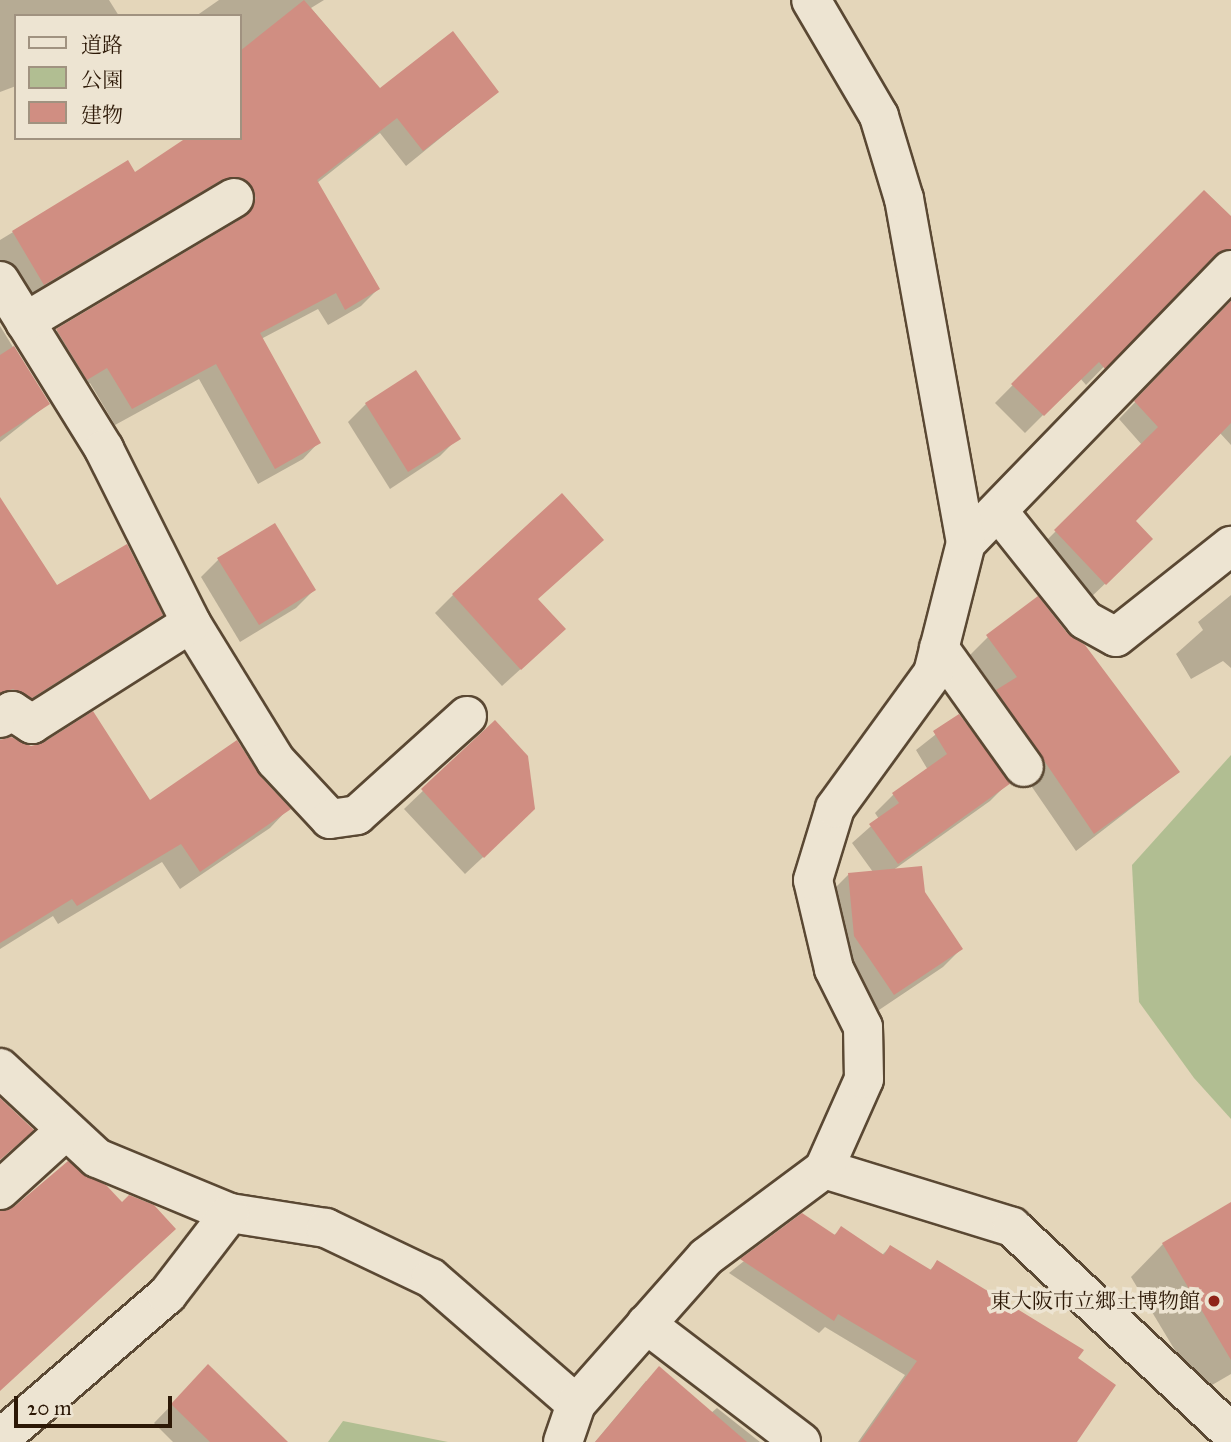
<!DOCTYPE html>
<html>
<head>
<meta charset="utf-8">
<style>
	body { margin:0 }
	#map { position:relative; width:1231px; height:1442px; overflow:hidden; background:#e4d6ba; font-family:"IM FELL Great Primer","Noto Serif JP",serif }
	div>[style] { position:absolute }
	.green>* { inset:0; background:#b1be92 }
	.shadow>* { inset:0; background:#0003 }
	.building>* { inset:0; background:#d08e82 }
	.roads { filter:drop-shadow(2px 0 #5a4833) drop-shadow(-2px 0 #5a4833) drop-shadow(0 2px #5a4833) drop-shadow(0 -2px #5a4833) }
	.minor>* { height:38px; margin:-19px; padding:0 19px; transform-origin:19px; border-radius:19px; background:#ede4d2 }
	.dots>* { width:19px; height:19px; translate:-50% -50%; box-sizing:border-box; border:4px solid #ede4d2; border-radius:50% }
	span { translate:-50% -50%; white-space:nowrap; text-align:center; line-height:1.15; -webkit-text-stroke:7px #ede4d2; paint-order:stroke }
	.poi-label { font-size:21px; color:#2c1806 }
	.right { translate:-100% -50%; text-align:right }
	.legend { position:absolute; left:14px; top:14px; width:228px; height:126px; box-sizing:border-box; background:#ede4d2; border:2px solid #a09280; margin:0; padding:9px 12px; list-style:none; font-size:21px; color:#2c1806 }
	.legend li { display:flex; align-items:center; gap:14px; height:35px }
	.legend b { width:35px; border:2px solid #a09280 }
	.scale { position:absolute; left:14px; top:1396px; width:158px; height:32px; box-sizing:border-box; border:4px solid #2c1806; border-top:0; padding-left:9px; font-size:21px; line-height:24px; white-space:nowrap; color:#2c1806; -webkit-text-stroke:5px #ede4d2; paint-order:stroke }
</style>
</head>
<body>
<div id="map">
	<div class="green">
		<i style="clip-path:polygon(1231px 755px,1231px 1119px,1194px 1078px,1139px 1002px,1132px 865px)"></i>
		<i style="clip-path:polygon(343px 1421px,448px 1442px,328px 1442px)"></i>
	</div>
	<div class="shadow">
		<i style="clip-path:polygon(0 0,109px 0,119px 16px,16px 16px,16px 86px,0 92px)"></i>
		<i style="clip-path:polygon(219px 0,324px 0,311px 8px,380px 90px,497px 92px,406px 166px,380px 133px,317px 183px,378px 289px,361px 306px,328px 325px,318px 309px,261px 339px,319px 442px,303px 459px,258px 484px,199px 379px,115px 425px,90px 383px,70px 396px,40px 347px,57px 331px,235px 225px,240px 216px,15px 307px,0 286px,0 240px,127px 163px,135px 175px,240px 138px,240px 16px,196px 16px)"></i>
		<i style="clip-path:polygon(1204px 192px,1231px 219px,1231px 249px,1214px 266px,1196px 272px,1086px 385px,1080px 378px,1025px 433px,995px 403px)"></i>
		<i style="clip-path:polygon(1231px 302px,1231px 445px,1220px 433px,1133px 521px,1134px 556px,1088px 600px,1039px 548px,1142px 445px,1119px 419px)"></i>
		<i style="clip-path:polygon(0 326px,48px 404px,0 442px)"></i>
		<i style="clip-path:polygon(416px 372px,458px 438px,440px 456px,390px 489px,348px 422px,366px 404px)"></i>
		<i style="clip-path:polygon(0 500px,56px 587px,160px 615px,142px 634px,12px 716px,0 711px)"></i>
		<i style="clip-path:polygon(219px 559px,314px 590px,296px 608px,240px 642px,201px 577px)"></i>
		<i style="clip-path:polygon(453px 595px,537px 600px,545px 647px,502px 686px,435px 613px)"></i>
		<i style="clip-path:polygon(1231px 595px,1231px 668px,1223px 661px,1191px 679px,1176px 654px,1203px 630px,1198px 622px)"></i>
		<i style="clip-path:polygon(988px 637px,1178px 772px,1076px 851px,979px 710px,997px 692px,970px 655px)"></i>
		<i style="clip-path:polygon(92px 714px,150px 802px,258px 777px,288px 809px,270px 828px,180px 889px,162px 862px,58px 924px,53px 916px,0 949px,0 739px,33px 748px)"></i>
		<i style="clip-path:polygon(959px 716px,1008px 783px,990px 801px,892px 871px,923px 892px,961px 949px,943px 967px,876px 1012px,837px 955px,830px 893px,848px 875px,873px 872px,852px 843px,879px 819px,875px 813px,893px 795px,928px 770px,916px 750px)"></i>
		<i style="clip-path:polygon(495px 722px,515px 827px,465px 874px,404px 809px)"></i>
		<i style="clip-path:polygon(1231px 1204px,1231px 1374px,1200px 1392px,1131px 1277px,1163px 1244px)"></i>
		<i style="clip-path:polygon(802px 1215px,833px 1236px,841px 1229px,881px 1256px,890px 1247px,929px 1271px,938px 1262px,1075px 1359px,1053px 1442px,858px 1442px,905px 1375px,825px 1327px,819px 1333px,729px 1273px)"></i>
		<i style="clip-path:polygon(646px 1381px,711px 1413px,717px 1408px,760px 1442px,595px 1442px)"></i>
		<i style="clip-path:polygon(191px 1385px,285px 1442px,173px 1442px,154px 1423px)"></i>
	</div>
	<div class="building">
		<i style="clip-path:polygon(304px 0,380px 88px,453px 31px,499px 92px,423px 151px,397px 118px,317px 180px,380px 289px,345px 310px,336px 293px,260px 333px,321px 443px,275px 469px,216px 364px,132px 409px,107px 368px,87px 380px,56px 329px,246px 216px,256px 198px,245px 179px,223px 179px,44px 285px,12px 231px,128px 160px,135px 172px,186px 138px,240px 138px,240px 51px)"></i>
		<i style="clip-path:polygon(1204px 190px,1231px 216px,1231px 249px,1215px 255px,1105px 369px,1099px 362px,1044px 416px,1011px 384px)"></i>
		<i style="clip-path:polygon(1231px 301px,1231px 423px,1136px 521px,1153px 539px,1106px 585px,1054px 530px,1158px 427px,1134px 401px)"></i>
		<i style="clip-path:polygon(14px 346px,50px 404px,0 437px,0 355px)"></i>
		<i style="clip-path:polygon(416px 370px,461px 439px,408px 472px,365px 403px)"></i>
		<i style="clip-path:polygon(562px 493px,604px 540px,538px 599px,566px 629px,521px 670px,452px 594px)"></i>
		<i style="clip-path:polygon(0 497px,57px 585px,127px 544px,163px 615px,32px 698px,13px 689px,0 693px)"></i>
		<i style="clip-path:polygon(275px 523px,316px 590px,259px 625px,217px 558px)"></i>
		<i style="clip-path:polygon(1038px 596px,1068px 634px,1085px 645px,1180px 772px,1094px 834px,996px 690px,1017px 677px,986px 635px)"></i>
		<i style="clip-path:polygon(93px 711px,150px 800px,237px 740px,260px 776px,291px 809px,200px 872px,181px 844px,77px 906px,72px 899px,0 943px,0 740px,11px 737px,31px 746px,43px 743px)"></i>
		<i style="clip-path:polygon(959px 714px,1011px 783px,898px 864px,869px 824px,899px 803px,892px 793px,947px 754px,933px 731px)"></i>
		<i style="clip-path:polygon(495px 720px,528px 756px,535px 809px,484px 858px,421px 789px)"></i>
		<i style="clip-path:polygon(922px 866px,925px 892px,963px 949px,894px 995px,854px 936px,848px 873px)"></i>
		<i style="clip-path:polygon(0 1098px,34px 1130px,0 1160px)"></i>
		<i style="clip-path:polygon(68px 1161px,107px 1186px,122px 1202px,129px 1195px,154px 1205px,176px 1229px,0 1391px,0 1211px,15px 1206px)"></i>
		<i style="clip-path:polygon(1231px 1202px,1231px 1360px,1162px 1243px)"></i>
		<i style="clip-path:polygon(802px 1213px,835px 1235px,841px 1226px,884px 1255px,890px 1245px,931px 1270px,937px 1260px,1084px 1350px,1078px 1358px,1116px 1385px,1077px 1442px,860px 1442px,917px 1361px,838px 1314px,834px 1321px,740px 1259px)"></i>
		<i style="clip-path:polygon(208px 1364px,288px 1442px,210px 1442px,171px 1404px)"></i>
		<i style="clip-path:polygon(659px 1366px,747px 1442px,595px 1442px)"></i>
	</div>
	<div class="roads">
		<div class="minor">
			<i style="left:0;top:281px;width:198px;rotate:58.2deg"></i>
			<i style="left:104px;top:449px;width:195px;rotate:63.4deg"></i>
			<i style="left:191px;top:623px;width:162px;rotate:58.4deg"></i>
			<i style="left:276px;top:761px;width:79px;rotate:47deg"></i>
			<i style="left:330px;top:819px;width:27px;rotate:-8deg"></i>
			<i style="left:357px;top:815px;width:148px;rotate:-42deg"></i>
			<i style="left:25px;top:322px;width:243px;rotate:-30.7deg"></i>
			<i style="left:998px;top:511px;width:139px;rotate:51.4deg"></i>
			<i style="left:1085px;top:620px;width:35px;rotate:29deg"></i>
			<i style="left:1116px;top:637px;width:147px;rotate:-38.4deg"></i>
			<i style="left:966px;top:543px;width:380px;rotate:-45.9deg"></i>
			<i style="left:939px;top:648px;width:146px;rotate:54.5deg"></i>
			<i style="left:0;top:718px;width:14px;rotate:-30deg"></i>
			<i style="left:12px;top:711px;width:24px;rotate:33deg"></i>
			<i style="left:32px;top:724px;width:188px;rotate:-32.4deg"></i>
			<i style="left:0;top:1068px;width:132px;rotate:42.9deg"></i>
			<i style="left:97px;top:1158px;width:144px;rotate:22.5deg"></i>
			<i style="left:230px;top:1213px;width:97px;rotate:8.9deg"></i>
			<i style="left:326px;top:1228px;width:116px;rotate:25.5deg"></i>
			<i style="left:431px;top:1278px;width:192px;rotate:41deg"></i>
			<i style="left:824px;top:1169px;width:197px;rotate:17.1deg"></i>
			<i style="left:1012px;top:1227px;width:301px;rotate:43.2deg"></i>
			<i style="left:0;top:1190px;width:89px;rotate:-42.3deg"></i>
			<i style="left:646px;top:1324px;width:195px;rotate:37.3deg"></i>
			<i style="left:0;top:1439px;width:221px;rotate:-40.8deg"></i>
			<i style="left:167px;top:1295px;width:103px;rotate:-52.5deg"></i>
			<i style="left:563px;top:1442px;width:40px;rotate:-71.1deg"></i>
			<i style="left:576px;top:1404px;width:196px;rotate:-48.5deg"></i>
			<i style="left:706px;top:1257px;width:147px;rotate:-36.7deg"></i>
			<i style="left:824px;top:1169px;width:98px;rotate:-66deg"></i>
			<i style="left:864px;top:1079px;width:52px;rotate:-91.1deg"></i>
			<i style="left:863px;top:1027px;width:65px;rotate:-116.6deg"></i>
			<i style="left:834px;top:969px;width:91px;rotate:-103.3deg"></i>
			<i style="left:813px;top:880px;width:75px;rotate:-73deg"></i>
			<i style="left:835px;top:808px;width:167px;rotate:-54deg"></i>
			<i style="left:933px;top:673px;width:134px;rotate:-75.8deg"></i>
			<i style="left:966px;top:543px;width:350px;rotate:-100.2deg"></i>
			<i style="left:904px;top:199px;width:87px;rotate:-106.8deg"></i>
			<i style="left:879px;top:116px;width:134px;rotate:-120.4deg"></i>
		</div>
	</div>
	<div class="dots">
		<i style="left:1214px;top:1301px;background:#8f2418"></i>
	</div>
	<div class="poi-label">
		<span class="right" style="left:1200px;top:1301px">東大阪市立郷土博物館</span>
	</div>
	<ul class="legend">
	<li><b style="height:9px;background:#ede4d2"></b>道路</li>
	<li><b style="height:19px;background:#b1be92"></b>公園</li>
	<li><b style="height:19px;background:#d08e82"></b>建物</li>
	</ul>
	<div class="scale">20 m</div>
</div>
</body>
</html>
